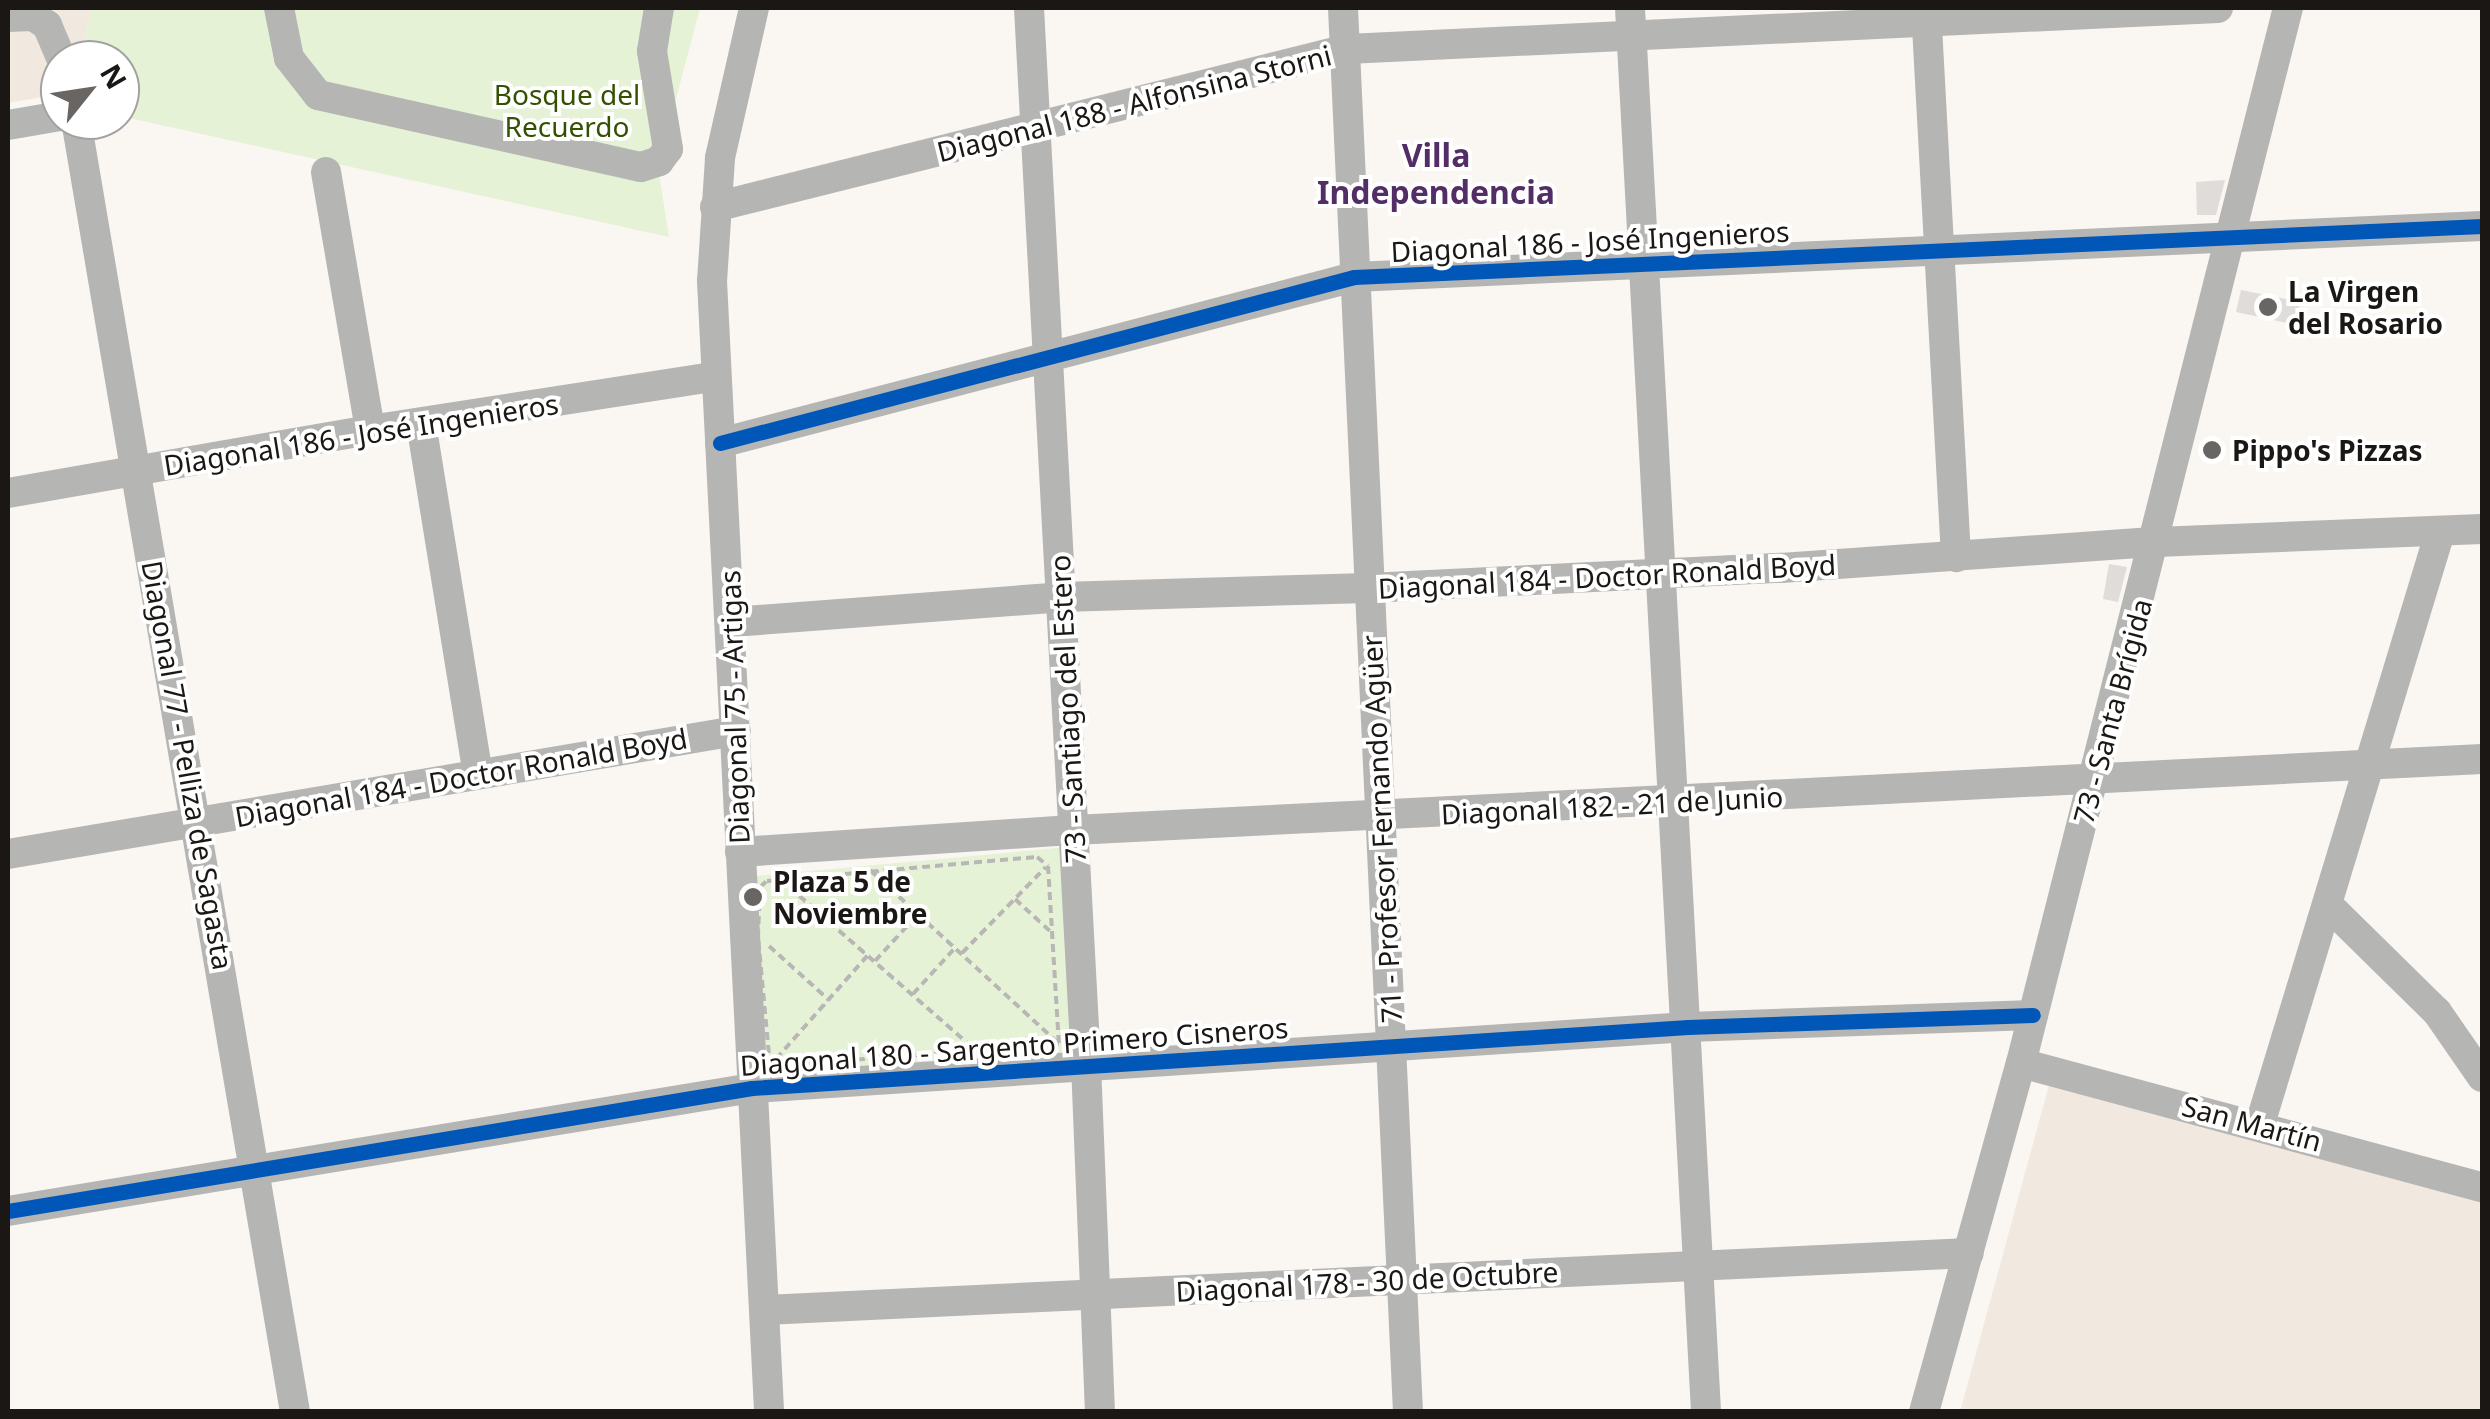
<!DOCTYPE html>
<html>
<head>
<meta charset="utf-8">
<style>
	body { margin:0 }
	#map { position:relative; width:2490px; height:1419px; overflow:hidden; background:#faf6f2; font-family:"Noto Sans",sans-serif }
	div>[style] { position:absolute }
	.built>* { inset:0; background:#f1e9e0 }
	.green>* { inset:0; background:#e6f2d6 }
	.building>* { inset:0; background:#dfdcd9 }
	.path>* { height:4px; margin-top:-2px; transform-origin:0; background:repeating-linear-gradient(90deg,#b9b6b6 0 8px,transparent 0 13px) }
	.minor>* { height:30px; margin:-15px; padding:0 15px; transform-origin:15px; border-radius:15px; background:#b5b5b4 }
	.cycleway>* { height:15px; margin:-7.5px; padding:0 7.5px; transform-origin:7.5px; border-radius:7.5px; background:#0057b8 }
	.dots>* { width:28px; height:28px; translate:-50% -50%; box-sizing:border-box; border:5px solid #fff; border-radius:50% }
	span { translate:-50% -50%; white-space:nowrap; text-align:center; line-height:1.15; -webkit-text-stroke:8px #fff; paint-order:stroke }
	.park-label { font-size:28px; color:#345101 }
	.street-label { font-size:28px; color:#1a1714 }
	.poi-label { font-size:28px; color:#1a1714; font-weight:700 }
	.left { translate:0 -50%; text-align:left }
	.quarter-label { font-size:32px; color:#532d65; font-weight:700 }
	.frame { position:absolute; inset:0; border:10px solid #1a1714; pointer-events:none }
	.north { position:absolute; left:40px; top:40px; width:100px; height:100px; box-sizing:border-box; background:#fff; border:2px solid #a3a2a1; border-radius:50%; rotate:60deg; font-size:28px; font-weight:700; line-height:40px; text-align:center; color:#1a1714 }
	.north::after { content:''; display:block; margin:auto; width:35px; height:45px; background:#686562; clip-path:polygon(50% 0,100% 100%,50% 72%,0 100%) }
</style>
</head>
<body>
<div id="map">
	<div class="built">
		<i style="clip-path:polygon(8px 8px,93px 8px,78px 60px,60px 60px,60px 94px,8px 103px)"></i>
		<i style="clip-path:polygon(2049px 1085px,2482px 1203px,2482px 1411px,1960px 1412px)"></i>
	</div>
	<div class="green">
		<i style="clip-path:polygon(93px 8px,700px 8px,658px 167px,669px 237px,120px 116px,120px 60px,78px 60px)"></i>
		<i style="clip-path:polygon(1068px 847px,1079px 1056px,758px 1079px,746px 877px)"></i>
	</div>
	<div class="building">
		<i style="clip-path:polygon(2225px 180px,2216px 215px,2197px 215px,2196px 182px)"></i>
		<i style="clip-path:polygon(2241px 290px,2300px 302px,2296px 325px,2236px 312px)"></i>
		<i style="clip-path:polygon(2109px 564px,2127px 567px,2118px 602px,2103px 599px)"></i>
	</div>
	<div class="path">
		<i style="left:1037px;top:857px;width:14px;rotate:39deg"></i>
		<i style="left:1048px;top:866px;width:178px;rotate:86.5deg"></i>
		<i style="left:1059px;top:1044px;width:290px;rotate:175.6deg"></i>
		<i style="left:770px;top:1066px;width:130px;rotate:-95.3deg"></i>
		<i style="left:758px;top:937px;width:50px;rotate:-87.7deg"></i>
		<i style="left:760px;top:887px;width:9px;rotate:-41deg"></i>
		<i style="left:767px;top:881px;width:271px;rotate:-5.1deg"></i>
		<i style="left:870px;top:870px;width:255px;rotate:42.6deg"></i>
		<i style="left:780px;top:879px;width:255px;rotate:41.2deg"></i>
		<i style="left:1015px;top:899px;width:49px;rotate:42.5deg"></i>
		<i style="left:769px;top:946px;width:81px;rotate:42deg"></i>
		<i style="left:962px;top:953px;width:120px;rotate:-45.7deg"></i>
		<i style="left:875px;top:961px;width:64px;rotate:-47.5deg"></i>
		<i style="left:913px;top:994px;width:62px;rotate:-47.6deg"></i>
		<i style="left:776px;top:1059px;width:139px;rotate:-48.5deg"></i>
	</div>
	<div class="minor">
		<i style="left:279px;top:8px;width:51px;rotate:78.7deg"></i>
		<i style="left:289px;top:58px;width:47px;rotate:51.9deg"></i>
		<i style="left:318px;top:95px;width:331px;rotate:12.6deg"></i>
		<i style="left:641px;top:167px;width:19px;rotate:-18deg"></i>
		<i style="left:659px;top:161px;width:15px;rotate:-53deg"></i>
		<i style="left:668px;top:149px;width:99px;rotate:-99.3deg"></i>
		<i style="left:652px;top:51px;width:44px;rotate:-80.8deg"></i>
		<i style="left:754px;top:8px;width:154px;rotate:102.8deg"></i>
		<i style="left:720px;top:158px;width:123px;rotate:93.7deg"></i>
		<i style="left:712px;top:281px;width:1132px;rotate:87.11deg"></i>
		<i style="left:1029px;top:8px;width:1058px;rotate:86.91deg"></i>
		<i style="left:1086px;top:1064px;width:348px;rotate:87.7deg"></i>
		<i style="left:1343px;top:8px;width:1406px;rotate:87.35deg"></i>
		<i style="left:1630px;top:8px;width:1406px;rotate:86.9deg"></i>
		<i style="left:1926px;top:8px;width:550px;rotate:86.87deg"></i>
		<i style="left:8px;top:17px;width:25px;rotate:-2deg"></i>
		<i style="left:33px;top:16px;width:17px;rotate:33deg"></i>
		<i style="left:47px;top:25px;width:38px;rotate:67deg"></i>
		<i style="left:76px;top:120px;width:1310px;rotate:80.38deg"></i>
		<i style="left:8px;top:125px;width:53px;rotate:-9.8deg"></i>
		<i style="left:326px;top:172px;width:262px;rotate:80.3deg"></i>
		<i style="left:715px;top:207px;width:651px;rotate:-14.04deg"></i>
		<i style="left:1347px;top:49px;width:872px;rotate:-2.7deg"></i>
		<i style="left:421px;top:423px;width:356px;rotate:80.8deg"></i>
		<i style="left:720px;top:443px;width:655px;rotate:-14.67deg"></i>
		<i style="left:1354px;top:277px;width:1129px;rotate:-2.59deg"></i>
		<i style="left:8px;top:493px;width:367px;rotate:-9.9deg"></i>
		<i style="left:370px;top:430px;width:348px;rotate:-8.8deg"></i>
		<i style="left:732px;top:622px;width:330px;rotate:-4.3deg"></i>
		<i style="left:1061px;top:597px;width:307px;rotate:-1.7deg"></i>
		<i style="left:1368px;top:588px;width:413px;rotate:-2.8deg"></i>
		<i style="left:1781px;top:568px;width:376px;rotate:-4deg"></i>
		<i style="left:2156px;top:542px;width:326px;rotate:-2.3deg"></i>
		<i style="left:740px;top:852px;width:335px;rotate:-3.8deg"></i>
		<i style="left:1074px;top:830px;width:1410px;rotate:-2.89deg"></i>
		<i style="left:8px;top:854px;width:738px;rotate:-9.59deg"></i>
		<i style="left:2328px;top:905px;width:153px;rotate:44.5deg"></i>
		<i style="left:2437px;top:1012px;width:79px;rotate:55.3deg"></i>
		<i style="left:2021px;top:1063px;width:477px;rotate:15.1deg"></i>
		<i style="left:2260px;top:1124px;width:619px;rotate:-73.09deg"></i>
		<i style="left:8px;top:1211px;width:754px;rotate:-9.39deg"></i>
		<i style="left:752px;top:1088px;width:938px;rotate:-3.73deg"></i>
		<i style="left:1688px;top:1027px;width:345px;rotate:-2deg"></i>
		<i style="left:765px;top:1310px;width:1205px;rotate:-2.71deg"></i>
		<i style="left:1924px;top:1412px;width:362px;rotate:-74.5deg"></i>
		<i style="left:2021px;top:1063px;width:1088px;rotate:-75.8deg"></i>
	</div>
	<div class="cycleway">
		<i style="left:720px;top:443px;width:655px;rotate:-14.67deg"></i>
		<i style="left:1354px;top:277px;width:1129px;rotate:-2.59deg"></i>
		<i style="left:8px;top:1211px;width:754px;rotate:-9.39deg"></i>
		<i style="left:752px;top:1088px;width:938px;rotate:-3.73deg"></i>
		<i style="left:1688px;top:1027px;width:345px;rotate:-2deg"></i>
	</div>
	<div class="dots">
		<i style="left:2268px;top:307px;background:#686562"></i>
		<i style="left:2212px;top:450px;background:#686562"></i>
		<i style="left:753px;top:897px;background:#686562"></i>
	</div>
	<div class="park-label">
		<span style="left:567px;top:110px">Bosque del<br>Recuerdo</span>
	</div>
	<div class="street-label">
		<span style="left:1134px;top:103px;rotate:-14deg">Diagonal 188 - Alfonsina Storni</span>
		<span style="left:1590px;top:241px;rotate:-3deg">Diagonal 186 - José Ingenieros</span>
		<span style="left:361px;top:434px;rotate:-9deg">Diagonal 186 - José Ingenieros</span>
		<span style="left:1607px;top:576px;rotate:-3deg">Diagonal 184 - Doctor Ronald Boyd</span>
		<span style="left:734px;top:707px;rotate:-92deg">Diagonal 75 - Artigas</span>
		<span style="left:1067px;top:709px;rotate:-93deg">73 - Santiago del Estero</span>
		<span style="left:2112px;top:711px;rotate:-75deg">73 - Santa Brígida</span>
		<span style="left:188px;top:765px;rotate:80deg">Diagonal 77 - Pelliza de Sagasta</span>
		<span style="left:461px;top:777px;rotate:-10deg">Diagonal 184 - Doctor Ronald Boyd</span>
		<span style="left:1612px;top:805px;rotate:-3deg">Diagonal 182 - 21 de Junio</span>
		<span style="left:1381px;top:829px;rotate:-93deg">71 - Profesor Fernando Agüer</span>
		<span style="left:1014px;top:1046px;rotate:-4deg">Diagonal 180 - Sargento Primero Cisneros</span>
		<span style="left:2252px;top:1123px;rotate:15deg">San Martín</span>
		<span style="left:1367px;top:1281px;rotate:-3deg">Diagonal 178 - 30 de Octubre</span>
	</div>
	<div class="poi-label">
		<span class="left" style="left:2288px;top:307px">La Virgen<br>del Rosario</span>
		<span class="left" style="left:2232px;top:450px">Pippo's Pizzas</span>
		<span class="left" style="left:773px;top:897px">Plaza 5 de<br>Noviembre</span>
	</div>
	<div class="quarter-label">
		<span style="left:1436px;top:174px">Villa<br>Independencia</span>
	</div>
	<div class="frame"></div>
	<div class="north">N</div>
</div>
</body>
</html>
